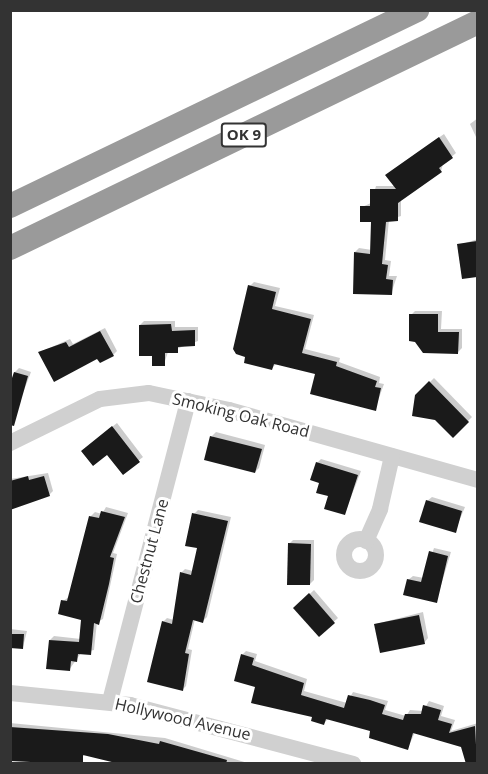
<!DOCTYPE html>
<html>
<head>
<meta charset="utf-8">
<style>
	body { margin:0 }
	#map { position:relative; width:488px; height:774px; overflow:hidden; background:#fff; font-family:"Open Sans",sans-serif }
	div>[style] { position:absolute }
	.shadow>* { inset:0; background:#0003 }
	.building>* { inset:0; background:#1a1a1a }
	.minor>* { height:16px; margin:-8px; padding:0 8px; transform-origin:8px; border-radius:8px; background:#d0d0d0 }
	.minor>.ring { margin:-8px; padding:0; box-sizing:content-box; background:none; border:16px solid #d0d0d0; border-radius:50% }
	.highway>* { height:24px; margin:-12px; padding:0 12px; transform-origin:12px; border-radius:12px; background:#9a9a9a }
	span { translate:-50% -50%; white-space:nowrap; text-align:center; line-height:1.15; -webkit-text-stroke:6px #fff; paint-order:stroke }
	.shield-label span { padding:2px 4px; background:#fff; border:2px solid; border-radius:4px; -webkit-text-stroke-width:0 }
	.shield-label { font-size:15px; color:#333; font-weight:700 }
	.street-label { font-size:16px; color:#333 }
	.frame { position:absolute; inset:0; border:12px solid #333; pointer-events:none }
</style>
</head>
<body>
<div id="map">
	<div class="shadow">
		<i style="clip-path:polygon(478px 118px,478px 136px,476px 137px,470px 124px)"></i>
		<i style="clip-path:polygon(444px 134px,456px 153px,443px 164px,441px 171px,401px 198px,401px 216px,389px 220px,385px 260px,391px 261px,389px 276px,397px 276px,391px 294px,355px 252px,359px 248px,372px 250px,372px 220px,362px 207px,371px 203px,376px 186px,395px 186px,391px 171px)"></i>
		<i style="clip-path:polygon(478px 239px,478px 276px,463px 278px,459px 245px)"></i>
		<i style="clip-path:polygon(254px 282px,280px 288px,275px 306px,314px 315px,305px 349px,340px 358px,339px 362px,380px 377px,379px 383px,384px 384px,375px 409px,316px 372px,276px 364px,272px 368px,250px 286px)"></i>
		<i style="clip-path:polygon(415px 311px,442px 311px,441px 329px,462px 329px,462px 348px,458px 352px,411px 315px)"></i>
		<i style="clip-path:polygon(144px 321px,175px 321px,175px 327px,198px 327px,198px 341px,168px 352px,164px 364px,153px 354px,140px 325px)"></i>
		<i style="clip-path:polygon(105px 328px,117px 351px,113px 355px,40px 352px,70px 339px,73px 344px)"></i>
		<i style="clip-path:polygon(19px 368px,31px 372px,18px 406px,15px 372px)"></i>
		<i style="clip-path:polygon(434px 378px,472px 417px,453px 436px,416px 396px)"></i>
		<i style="clip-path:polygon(117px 423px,143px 457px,123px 473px,107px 453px,87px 447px)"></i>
		<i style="clip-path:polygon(216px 432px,265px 445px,259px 468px,255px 472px,212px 436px)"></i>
		<i style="clip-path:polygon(321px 459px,361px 471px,345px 513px,321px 482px,317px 463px)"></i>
		<i style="clip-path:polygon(48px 473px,53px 491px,49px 495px,10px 504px,10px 479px)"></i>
		<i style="clip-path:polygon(432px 497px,465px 507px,455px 531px,427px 501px)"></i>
		<i style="clip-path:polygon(106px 507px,128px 513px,113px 553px,117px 554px,103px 619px,97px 622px,94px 650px,81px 653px,69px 670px,50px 640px,54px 636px,81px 639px,83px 619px,63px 601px,69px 597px,91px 516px,95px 512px,102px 514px)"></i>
		<i style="clip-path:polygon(198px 510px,231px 517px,207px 617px,203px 621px,195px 619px,188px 649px,192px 650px,186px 686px,182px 690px,163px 622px,167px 618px,174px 620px,181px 573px,185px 569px,193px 571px,199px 547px,194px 514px)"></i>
		<i style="clip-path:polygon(293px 540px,314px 540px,314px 580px,310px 584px,289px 544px)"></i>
		<i style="clip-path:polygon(434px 548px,451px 552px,436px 602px,408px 580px,413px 576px,424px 578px)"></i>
		<i style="clip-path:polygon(314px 590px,338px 618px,319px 635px,295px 608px)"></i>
		<i style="clip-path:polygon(423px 612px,428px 638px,424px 643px,376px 624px)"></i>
		<i style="clip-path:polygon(10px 629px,27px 631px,23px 647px,10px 647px)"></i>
		<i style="clip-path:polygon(246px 651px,257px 654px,255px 661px,307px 679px,304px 691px,347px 703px,353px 692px,388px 701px,385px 710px,406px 716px,410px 710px,423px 711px,429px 701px,444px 706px,441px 716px,455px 720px,451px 731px,478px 723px,478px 764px,467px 764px,462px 745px,415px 732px,408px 748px,372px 730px,329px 718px,324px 723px,257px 686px,242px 655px)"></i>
		<i style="clip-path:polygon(10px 723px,165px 738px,251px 764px,121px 764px,86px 754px,73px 764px,10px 759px)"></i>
	</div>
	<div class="building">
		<i style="clip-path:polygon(439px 137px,453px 158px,439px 168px,442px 172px,398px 203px,398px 221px,386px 222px,382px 264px,388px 265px,386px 279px,393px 280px,392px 295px,353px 294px,354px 252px,370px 254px,371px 222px,360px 222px,360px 206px,370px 206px,370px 189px,396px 189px,385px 175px)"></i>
		<i style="clip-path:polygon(477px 241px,477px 277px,462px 279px,457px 244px)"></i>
		<i style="clip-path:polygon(248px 285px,276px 292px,272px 309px,311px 319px,302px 353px,337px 362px,336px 366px,377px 381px,375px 387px,381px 388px,376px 411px,310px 394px,315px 374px,274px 364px,272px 370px,244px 363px,245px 357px,236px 354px,233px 349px)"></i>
		<i style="clip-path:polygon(409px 314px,438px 314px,438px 332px,459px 332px,458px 354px,423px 353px,415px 342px,409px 341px)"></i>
		<i style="clip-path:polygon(171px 324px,172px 331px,195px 330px,195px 346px,178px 347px,178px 353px,165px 353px,165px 366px,152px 366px,152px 356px,139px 356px,139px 325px)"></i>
		<i style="clip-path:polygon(100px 331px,114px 356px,100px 363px,97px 359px,54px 382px,38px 352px,66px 342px,69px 347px)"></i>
		<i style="clip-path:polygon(14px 372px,28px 376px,14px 426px,10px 425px,10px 384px)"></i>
		<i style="clip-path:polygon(429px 381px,469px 422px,453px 438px,435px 420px,412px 416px,415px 395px)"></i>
		<i style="clip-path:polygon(112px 426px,140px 462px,123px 475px,107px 455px,93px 466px,81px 451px)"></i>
		<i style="clip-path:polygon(210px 436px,262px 449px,255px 473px,204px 460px)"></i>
		<i style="clip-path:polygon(316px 462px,358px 475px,345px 515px,324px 509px,328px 496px,316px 493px,319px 483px,310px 480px)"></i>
		<i style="clip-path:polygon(28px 476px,29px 480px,44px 476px,50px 496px,10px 510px,10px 481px)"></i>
		<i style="clip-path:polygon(426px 500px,462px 511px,456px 533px,419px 522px)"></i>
		<i style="clip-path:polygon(101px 511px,125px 517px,110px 557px,114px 558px,109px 584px,99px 625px,94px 623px,91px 655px,78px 654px,77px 662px,71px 661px,70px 671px,46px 669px,49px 640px,79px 642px,81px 620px,58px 614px,61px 600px,67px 601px,89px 516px,99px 518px)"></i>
		<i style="clip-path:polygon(192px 513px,228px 521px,203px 623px,193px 620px,185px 653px,189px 654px,183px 691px,147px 682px,162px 621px,172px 624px,180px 572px,191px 575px,197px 548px,185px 546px)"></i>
		<i style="clip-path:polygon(288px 543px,311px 544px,310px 585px,287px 585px)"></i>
		<i style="clip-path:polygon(429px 551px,448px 556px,437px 603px,403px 595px,407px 579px,421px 582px)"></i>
		<i style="clip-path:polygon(309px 593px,335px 623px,319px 637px,293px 608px)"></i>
		<i style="clip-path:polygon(419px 615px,425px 644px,380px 653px,374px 624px)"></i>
		<i style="clip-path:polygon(10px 634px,24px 634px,23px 649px,10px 648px)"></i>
		<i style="clip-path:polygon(241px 654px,254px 658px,252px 665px,304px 683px,301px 695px,344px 708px,348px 695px,370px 700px,385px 705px,382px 714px,403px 720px,405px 714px,421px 714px,423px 705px,441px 710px,438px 720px,452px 724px,449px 733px,475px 726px,477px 764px,466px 764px,461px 747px,413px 733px,408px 750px,369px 738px,370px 731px,326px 719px,324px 725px,311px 721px,312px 717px,251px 703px,255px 687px,234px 681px)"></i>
		<i style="clip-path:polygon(10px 727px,108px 734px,159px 744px,160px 741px,227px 760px,226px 764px,120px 764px,83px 755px,83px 762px,72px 764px,10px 761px)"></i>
	</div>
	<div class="minor">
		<i style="left:10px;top:443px;width:100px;rotate:-26.1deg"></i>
		<i style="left:100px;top:399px;width:49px;rotate:-7deg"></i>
		<i style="left:149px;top:393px;width:82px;rotate:12deg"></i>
		<i style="left:229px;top:410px;width:259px;rotate:15.7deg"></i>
		<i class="ring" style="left:344px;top:539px;width:16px;height:16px"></i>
		<i style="left:366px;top:541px;width:35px;rotate:-66deg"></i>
		<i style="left:380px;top:509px;width:54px;rotate:-77.2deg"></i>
		<i style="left:10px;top:693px;width:121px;rotate:5.7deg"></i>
		<i style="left:130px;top:705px;width:231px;rotate:14.8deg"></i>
		<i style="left:110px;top:701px;width:310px;rotate:-75.4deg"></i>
	</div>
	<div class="highway">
		<i style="left:10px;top:206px;width:452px;rotate:-25.7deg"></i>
		<i style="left:10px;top:248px;width:520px;rotate:-25.78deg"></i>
	</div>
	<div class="shield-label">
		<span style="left:244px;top:135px">OK 9</span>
	</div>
	<div class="street-label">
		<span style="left:241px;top:415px;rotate:14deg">Smoking Oak Road</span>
		<span style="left:149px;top:551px;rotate:-75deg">Chestnut Lane</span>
		<span style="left:183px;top:719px;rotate:13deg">Hollywood Avenue</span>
	</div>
	<div class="frame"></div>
</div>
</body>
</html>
